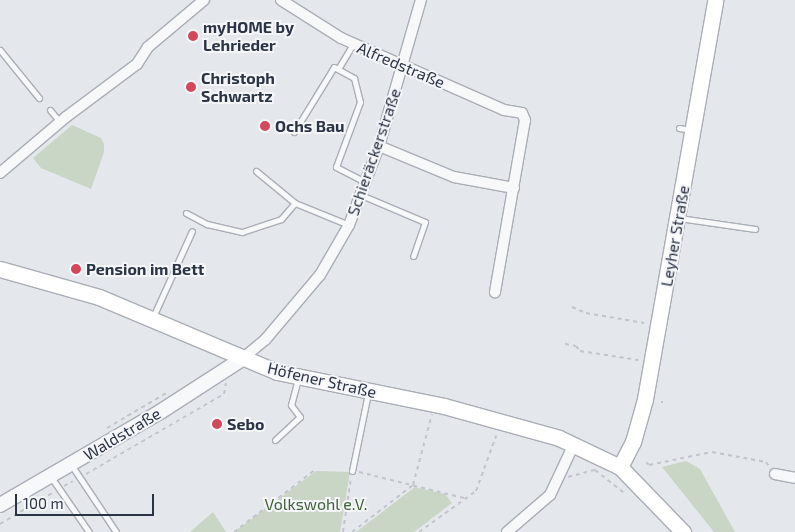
<!DOCTYPE html>
<html>
<head>
<meta charset="utf-8">
<style>
	body { margin:0 }
	#map { position:relative; width:795px; height:532px; overflow:hidden; background:#e4e7ec; font-family:"Exo 2",sans-serif }
	div>[style] { position:absolute }
	.green>* { inset:0; background:#c9d6c5 }
	.path>* { height:2px; margin-top:-1px; transform-origin:0; background:repeating-linear-gradient(90deg,#c2c5cb 0 4px,transparent 0 8px) }
	.roads { filter:drop-shadow(1px 0 #a9aeb7) drop-shadow(-1px 0 #a9aeb7) drop-shadow(0 1px #a9aeb7) drop-shadow(0 -1px #a9aeb7) }
	.service>* { height:5px; margin:-2.5px; padding:0 2.5px; transform-origin:2.5px; border-radius:2.5px; background:#f7f8fa }
	.minor>* { height:10px; margin:-5px; padding:0 5px; transform-origin:5px; border-radius:5px; background:#f7f8fa }
	.tertiary>* { height:14px; margin:-7px; padding:0 7px; transform-origin:7px; border-radius:7px; background:#f7f8fa }
	.secondary>* { height:15px; margin:-7.5px; padding:0 7.5px; transform-origin:7.5px; border-radius:7.5px; background:#fff }
	.dots>* { width:14px; height:14px; translate:-50% -50%; box-sizing:border-box; border:2px solid #f4f6f9; border-radius:50% }
	span { translate:-50% -50%; white-space:nowrap; text-align:center; line-height:1.15; -webkit-text-stroke:4px #f4f6f9; paint-order:stroke }
	.poi-label { font-size:16px; color:#2b3445; font-weight:700 }
	.left { translate:0 -50%; text-align:left }
	.street-label { font-size:16px; color:#2b3445 }
	.park-label { font-size:16px; color:#3f6138 }
	.scale { position:absolute; left:15px; top:494px; width:139px; height:22px; box-sizing:border-box; border:2px solid #2b3445; border-top:0; padding-left:6px; font-size:15px; line-height:18px; white-space:nowrap; color:#2b3445; -webkit-text-stroke:4px #f4f6f9; paint-order:stroke }
</style>
</head>
<body>
<div id="map">
	<div class="green">
		<i style="clip-path:polygon(72px 125px,101px 138px,104px 144px,104px 152px,91px 189px,41px 168px,33px 158px)"></i>
		<i style="clip-path:polygon(686px 461px,700px 469px,735px 532px,714px 532px,662px 467px)"></i>
		<i style="clip-path:polygon(316px 471px,350px 472px,340px 532px,234px 532px)"></i>
		<i style="clip-path:polygon(415px 487px,445px 494px,452px 503px,414px 532px,356px 532px)"></i>
		<i style="clip-path:polygon(213px 512px,226px 532px,190px 532px)"></i>
	</div>
	<div class="path">
		<i style="left:572px;top:307px;width:15px;rotate:23deg"></i>
		<i style="left:586px;top:313px;width:59px;rotate:9.8deg"></i>
		<i style="left:565px;top:344px;width:11px;rotate:10deg"></i>
		<i style="left:576px;top:346px;width:6px;rotate:51deg"></i>
		<i style="left:580px;top:351px;width:59px;rotate:8.8deg"></i>
		<i style="left:661px;top:402px;width:2px"></i>
		<i style="left:107px;top:428px;width:71px;rotate:-30.5deg"></i>
		<i style="left:646px;top:462px;width:4px;rotate:45deg"></i>
		<i style="left:649px;top:465px;width:64px;rotate:-11.7deg"></i>
		<i style="left:712px;top:452px;width:55px;rotate:10.5deg"></i>
		<i style="left:766px;top:462px;width:5px;rotate:53deg"></i>
		<i style="left:359px;top:472px;width:108px;rotate:13.9deg"></i>
		<i style="left:86px;top:474px;width:160px;rotate:-30.1deg"></i>
		<i style="left:224px;top:394px;width:11px;rotate:-80deg"></i>
		<i style="left:568px;top:477px;width:28px;rotate:-15deg"></i>
		<i style="left:595px;top:470px;width:36px;rotate:38deg"></i>
		<i style="left:64px;top:486px;width:10px;rotate:-29deg"></i>
		<i style="left:0;top:524px;width:63px;rotate:-30.7deg"></i>
		<i style="left:234px;top:532px;width:103px;rotate:-37.5deg"></i>
		<i style="left:343px;top:532px;width:55px;rotate:-81.6deg"></i>
		<i style="left:352px;top:532px;width:77px;rotate:-37.6deg"></i>
		<i style="left:413px;top:485px;width:73px;rotate:-75deg"></i>
		<i style="left:419px;top:532px;width:70px;rotate:-35.7deg"></i>
		<i style="left:476px;top:491px;width:59px;rotate:-70deg"></i>
	</div>
	<div class="roads">
		<div class="service">
			<i style="left:0;top:50px;width:62px;rotate:50.9deg"></i>
			<i style="left:338px;top:69px;width:29px;rotate:-59deg"></i>
			<i style="left:50px;top:110px;width:16px;rotate:50deg"></i>
			<i style="left:679px;top:128px;width:12px;rotate:9deg"></i>
			<i style="left:294px;top:132px;width:76px;rotate:-58.4deg"></i>
			<i style="left:334px;top:67px;width:23px;rotate:29deg"></i>
			<i style="left:354px;top:78px;width:25px;rotate:76deg"></i>
			<i style="left:360px;top:102px;width:69px;rotate:110.3deg"></i>
			<i style="left:336px;top:167px;width:34px;rotate:27deg"></i>
			<i style="left:256px;top:171px;width:50px;rotate:39.4deg"></i>
			<i style="left:361px;top:195px;width:69px;rotate:22.9deg"></i>
			<i style="left:425px;top:222px;width:36px;rotate:109deg"></i>
			<i style="left:186px;top:213px;width:24px;rotate:28deg"></i>
			<i style="left:207px;top:224px;width:36px;rotate:13deg"></i>
			<i style="left:242px;top:232px;width:41px;rotate:-18.4deg"></i>
			<i style="left:281px;top:219px;width:21px;rotate:-49deg"></i>
			<i style="left:295px;top:203px;width:58px;rotate:22.2deg"></i>
			<i style="left:679px;top:218px;width:77px;rotate:8.2deg"></i>
			<i style="left:153px;top:317px;width:94px;rotate:-65.6deg"></i>
			<i style="left:275px;top:440px;width:34px;rotate:-43deg"></i>
			<i style="left:300px;top:417px;width:15px;rotate:-127deg"></i>
			<i style="left:291px;top:405px;width:28px;rotate:-75deg"></i>
			<i style="left:72px;top:466px;width:79px;rotate:56.3deg"></i>
			<i style="left:352px;top:471px;width:80px;rotate:-78.4deg"></i>
			<i style="left:51px;top:477px;width:67px;rotate:55.4deg"></i>
		</div>
		<div class="minor">
			<i style="left:281px;top:0;width:71px;rotate:32.3deg"></i>
			<i style="left:341px;top:38px;width:178px;rotate:23.8deg"></i>
			<i style="left:504px;top:110px;width:18px;rotate:9deg"></i>
			<i style="left:522px;top:113px;width:8px;rotate:67deg"></i>
			<i style="left:525px;top:120px;width:175px;rotate:99.9deg"></i>
			<i style="left:379px;top:146px;width:81px;rotate:22.5deg"></i>
			<i style="left:454px;top:177px;width:61px;rotate:10.4deg"></i>
			<i style="left:0;top:173px;width:87px;rotate:-40.3deg"></i>
			<i style="left:66px;top:117px;width:89px;rotate:-36.7deg"></i>
			<i style="left:137px;top:64px;width:20px;rotate:-57deg"></i>
			<i style="left:148px;top:47px;width:73px;rotate:-40deg"></i>
			<i style="left:242px;top:359px;width:30px;rotate:-40deg"></i>
			<i style="left:265px;top:340px;width:85px;rotate:-49.8deg"></i>
			<i style="left:320px;top:275px;width:58px;rotate:-59.9deg"></i>
			<i style="left:349px;top:225px;width:85px;rotate:-69.2deg"></i>
			<i style="left:379px;top:146px;width:152px;rotate:-74deg"></i>
			<i style="left:775px;top:474px;width:20px;rotate:11deg"></i>
			<i style="left:507px;top:532px;width:57px;rotate:-40.7deg"></i>
			<i style="left:550px;top:495px;width:56px;rotate:-64.8deg"></i>
		</div>
		<div class="tertiary">
			<i style="left:0;top:505px;width:185px;rotate:-30.2deg"></i>
			<i style="left:160px;top:412px;width:98px;rotate:-32.9deg"></i>
		</div>
		<div class="secondary">
			<i style="left:0;top:269px;width:103px;rotate:15.8deg"></i>
			<i style="left:99px;top:297px;width:193px;rotate:22.8deg"></i>
			<i style="left:277px;top:372px;width:170px;rotate:11.5deg"></i>
			<i style="left:444px;top:406px;width:119px;rotate:15.5deg"></i>
			<i style="left:559px;top:438px;width:68px;rotate:25.4deg"></i>
			<i style="left:620px;top:467px;width:91px;rotate:45.9deg"></i>
			<i style="left:620px;top:467px;width:28px;rotate:-63deg"></i>
			<i style="left:633px;top:442px;width:45px;rotate:-74.4deg"></i>
			<i style="left:645px;top:399px;width:405px;rotate:-80deg"></i>
		</div>
	</div>
	<div class="dots">
		<i style="left:193px;top:36px;background:#d1495b"></i>
		<i style="left:191px;top:87px;background:#d1495b"></i>
		<i style="left:265px;top:126px;background:#d1495b"></i>
		<i style="left:76px;top:269px;background:#d1495b"></i>
		<i style="left:217px;top:424px;background:#d1495b"></i>
	</div>
	<div class="poi-label">
		<span class="left" style="left:203px;top:36px">myHOME by<br>Lehrieder</span>
		<span class="left" style="left:201px;top:87px">Christoph<br>Schwartz</span>
		<span class="left" style="left:275px;top:126px">Ochs Bau</span>
		<span class="left" style="left:86px;top:269px">Pension im Bett</span>
		<span class="left" style="left:227px;top:424px">Sebo</span>
	</div>
	<div class="street-label">
		<span style="left:401px;top:65px;rotate:23deg">Alfredstraße</span>
		<span style="left:374px;top:152px;rotate:-71deg">Schieräckerstraße</span>
		<span style="left:675px;top:236px;rotate:-80deg">Leyher Straße</span>
		<span style="left:322px;top:380px;rotate:13deg">Höfener Straße</span>
		<span style="left:122px;top:434px;rotate:-31deg">Waldstraße</span>
	</div>
	<div class="park-label">
		<span style="left:316px;top:504px">Volkswohl e.V.</span>
	</div>
	<div class="scale">100 m</div>
</div>
</body>
</html>
